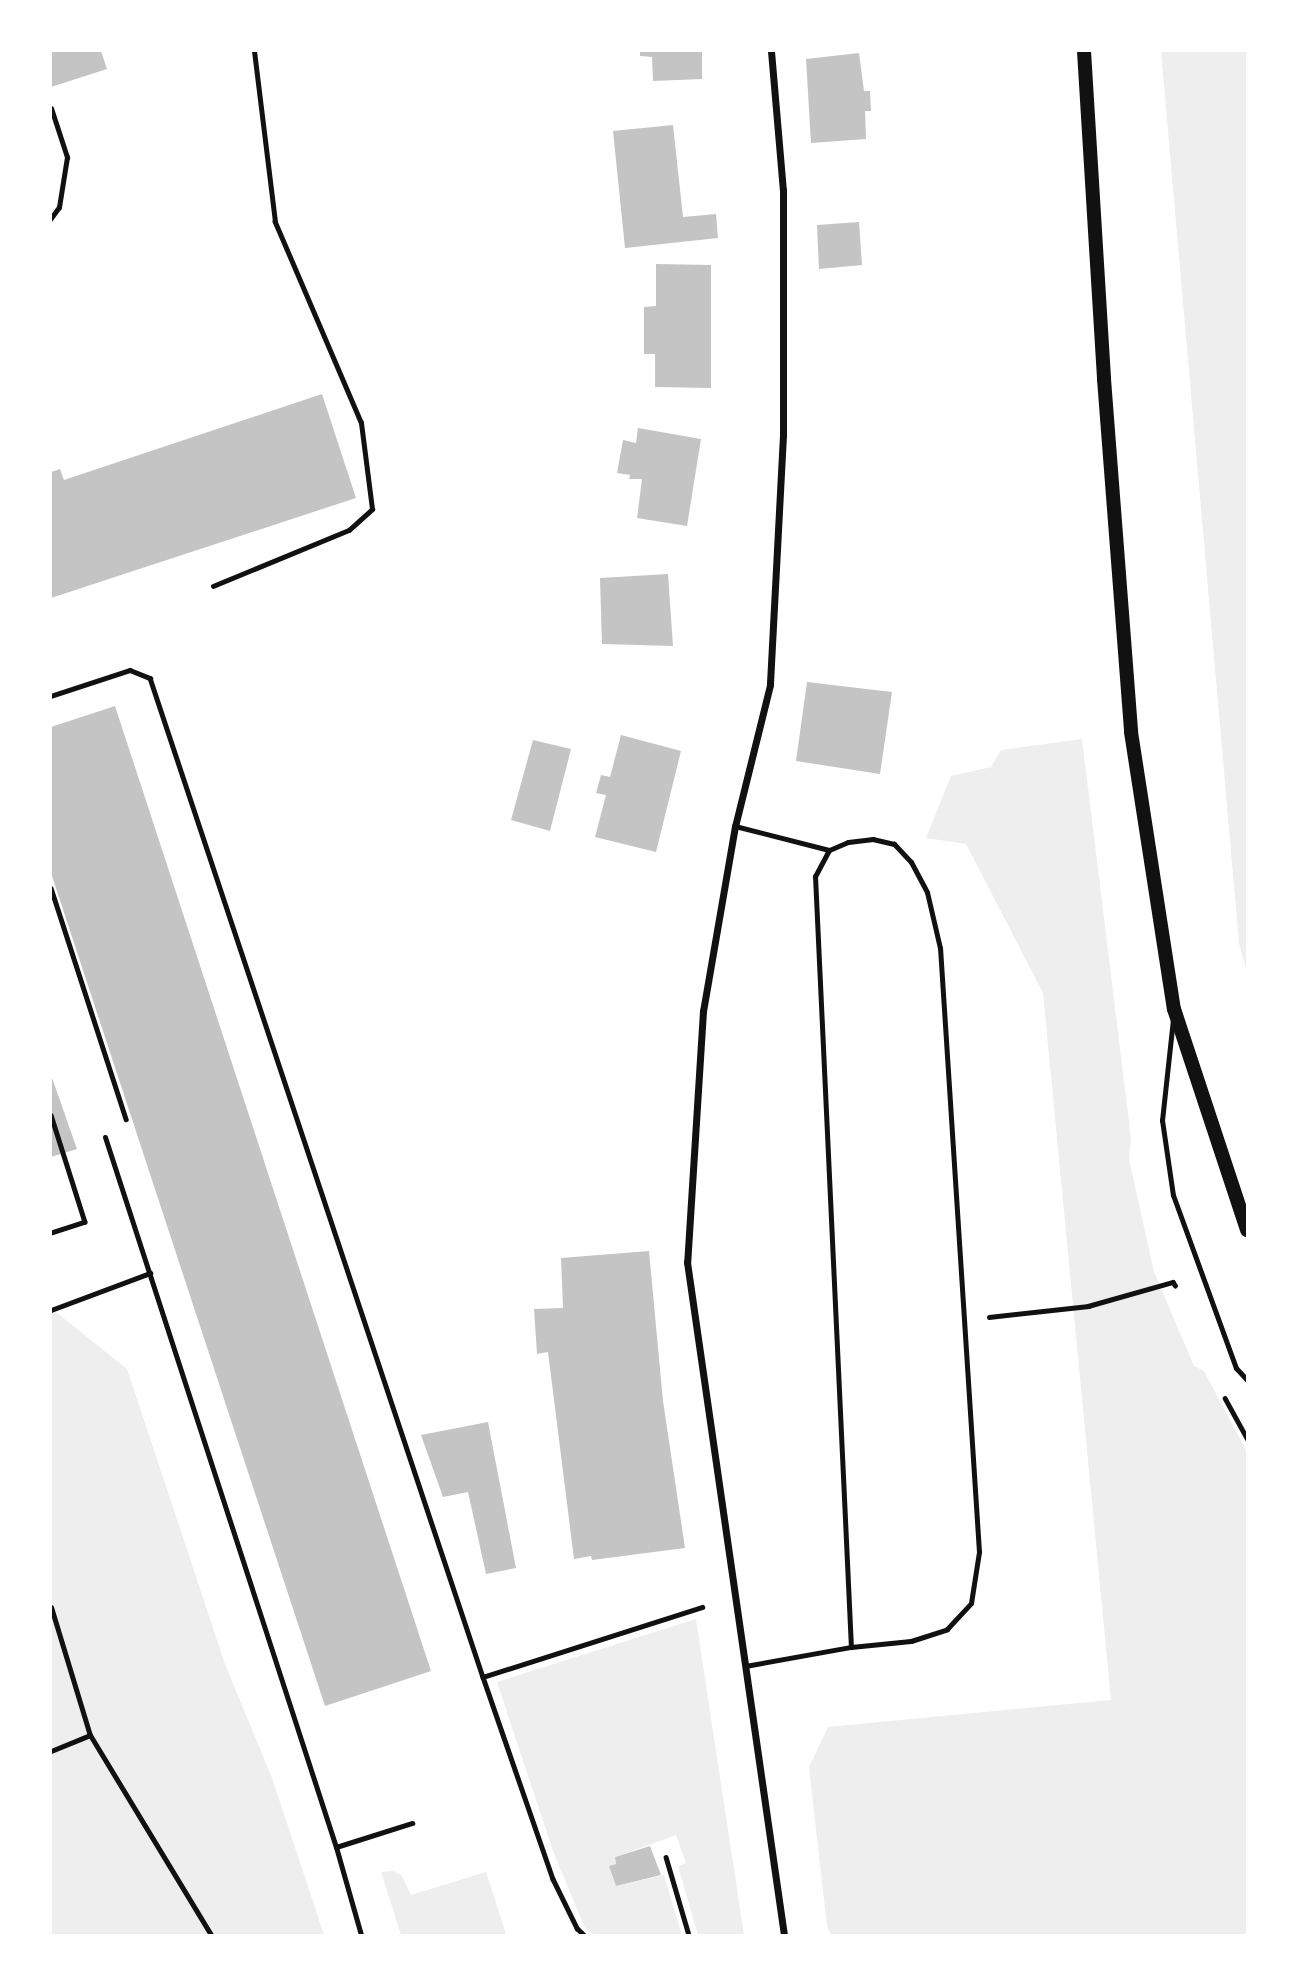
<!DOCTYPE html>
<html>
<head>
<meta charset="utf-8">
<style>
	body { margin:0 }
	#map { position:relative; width:1298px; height:1986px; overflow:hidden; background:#fff; font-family:"PT Serif",serif }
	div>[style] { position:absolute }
	.green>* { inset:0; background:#eee }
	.building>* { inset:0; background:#c4c4c4 }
	.path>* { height:4.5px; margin:-2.25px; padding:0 2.25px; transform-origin:2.25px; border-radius:2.25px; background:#111 }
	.service>* { height:5px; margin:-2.5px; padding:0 2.5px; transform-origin:2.5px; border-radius:2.5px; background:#111 }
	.minor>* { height:7px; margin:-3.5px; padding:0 3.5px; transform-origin:3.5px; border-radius:3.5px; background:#111 }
	.secondary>* { height:14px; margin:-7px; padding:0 7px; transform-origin:7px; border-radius:7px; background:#111 }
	span { translate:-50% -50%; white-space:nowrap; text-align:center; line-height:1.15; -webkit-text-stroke:7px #fff; paint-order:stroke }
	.frame { position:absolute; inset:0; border:52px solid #fff; pointer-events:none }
</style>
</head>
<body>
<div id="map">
	<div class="green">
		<i style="clip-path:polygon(1161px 51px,1247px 51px,1247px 972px,1239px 943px)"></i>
		<i style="clip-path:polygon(1082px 739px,1131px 1138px,1129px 1159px,1154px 1272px,1194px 1366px,1204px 1371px,1247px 1452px,1247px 1935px,831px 1935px,827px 1926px,809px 1767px,828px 1727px,1111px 1700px,1043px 993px,966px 844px,926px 838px,951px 776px,991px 767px,1001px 750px)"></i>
		<i style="clip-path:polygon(51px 1308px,127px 1369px,225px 1664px,272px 1778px,324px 1935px,51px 1935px)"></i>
		<i style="clip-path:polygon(696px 1619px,744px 1935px,698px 1935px,678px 1866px,686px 1863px,676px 1835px,615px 1857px,616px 1864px,609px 1866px,616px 1886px,664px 1875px,682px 1935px,594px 1935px,585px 1928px,554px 1854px,497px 1682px)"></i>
		<i style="clip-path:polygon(394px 1871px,402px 1876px,411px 1895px,486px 1872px,506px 1934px,401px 1935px,381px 1872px)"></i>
	</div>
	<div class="building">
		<i style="clip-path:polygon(51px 51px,101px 51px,107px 69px,51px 87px)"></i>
		<i style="clip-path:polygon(640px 51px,702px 51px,702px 79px,653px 81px,652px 57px,640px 56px)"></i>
		<i style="clip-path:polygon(859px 53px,864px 91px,870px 91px,871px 111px,865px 111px,866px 139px,811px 143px,806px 59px)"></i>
		<i style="clip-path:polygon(673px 125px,683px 217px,716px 214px,718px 238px,625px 248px,613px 131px)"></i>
		<i style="clip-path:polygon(859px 222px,862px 265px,819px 269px,817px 225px)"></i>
		<i style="clip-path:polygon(656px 264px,711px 265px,711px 388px,655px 387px,655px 354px,644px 354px,644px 307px,656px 306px)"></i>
		<i style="clip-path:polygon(322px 394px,356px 498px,51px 598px,51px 472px,60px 469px,64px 480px)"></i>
		<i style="clip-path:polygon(638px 428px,701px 439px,687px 526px,637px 518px,642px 479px,629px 479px,630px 475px,617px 473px,623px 440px,636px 443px)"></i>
		<i style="clip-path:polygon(668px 574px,673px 646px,602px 644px,600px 578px)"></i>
		<i style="clip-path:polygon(807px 682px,892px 692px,880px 774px,796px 761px)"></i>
		<i style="clip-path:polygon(115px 706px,431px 1671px,325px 1706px,51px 873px,51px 727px)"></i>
		<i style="clip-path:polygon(621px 735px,681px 751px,656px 852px,595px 837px,606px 795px,596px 793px,601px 775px,610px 777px)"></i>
		<i style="clip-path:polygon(533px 740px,571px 749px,550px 831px,511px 820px)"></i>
		<i style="clip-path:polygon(51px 1075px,77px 1149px,51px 1157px)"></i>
		<i style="clip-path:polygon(649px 1251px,663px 1401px,685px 1548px,592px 1560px,591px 1556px,574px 1559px,548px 1352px,537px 1354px,534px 1309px,563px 1308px,561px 1258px)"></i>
		<i style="clip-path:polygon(488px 1422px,516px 1568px,486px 1574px,468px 1492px,443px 1497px,421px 1435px)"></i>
		<i style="clip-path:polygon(650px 1846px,661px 1875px,616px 1886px,609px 1866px,616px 1864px,615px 1857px)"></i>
	</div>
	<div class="path">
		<i style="left:213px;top:586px;width:147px;rotate:-22.4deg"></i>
		<i style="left:349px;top:530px;width:31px;rotate:-42deg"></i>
		<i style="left:372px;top:509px;width:87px;rotate:-97.3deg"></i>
		<i style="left:361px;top:423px;width:219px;rotate:-113.2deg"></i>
		<i style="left:275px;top:222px;width:172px;rotate:-97deg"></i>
		<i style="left:51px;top:696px;width:83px;rotate:-18.2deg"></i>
		<i style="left:130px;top:670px;width:22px;rotate:22deg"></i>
		<i style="left:150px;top:678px;width:1053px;rotate:71.57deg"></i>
		<i style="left:483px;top:1677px;width:214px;rotate:70.9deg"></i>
		<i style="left:553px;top:1879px;width:55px;rotate:63.9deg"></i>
		<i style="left:577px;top:1928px;width:10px;rotate:45deg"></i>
		<i style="left:51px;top:888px;width:243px;rotate:72deg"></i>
		<i style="left:51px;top:1115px;width:112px;rotate:72.4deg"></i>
		<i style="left:85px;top:1222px;width:36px;rotate:162deg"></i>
		<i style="left:989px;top:1317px;width:100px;rotate:-6.3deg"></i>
		<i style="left:1088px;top:1306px;width:88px;rotate:-15.8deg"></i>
		<i style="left:1173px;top:1282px;width:4px;rotate:56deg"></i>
		<i style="left:1225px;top:1398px;width:46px;rotate:61.2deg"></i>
		<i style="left:483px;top:1677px;width:230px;rotate:-17.7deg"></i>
		<i style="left:666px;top:1857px;width:81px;rotate:73.6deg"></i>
	</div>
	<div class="service">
		<i style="left:51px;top:108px;width:52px;rotate:71.9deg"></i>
		<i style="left:67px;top:157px;width:51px;rotate:99.1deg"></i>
		<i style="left:59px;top:207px;width:14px;rotate:126deg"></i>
		<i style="left:735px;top:826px;width:97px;rotate:14.3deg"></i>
		<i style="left:1173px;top:1019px;width:102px;rotate:96.2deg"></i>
		<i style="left:1162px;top:1120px;width:76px;rotate:81.7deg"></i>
		<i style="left:1173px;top:1195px;width:184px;rotate:70deg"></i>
		<i style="left:1236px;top:1368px;width:16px;rotate:47deg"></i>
		<i style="left:105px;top:1137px;width:747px;rotate:71.98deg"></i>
		<i style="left:336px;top:1847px;width:91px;rotate:74.1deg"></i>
		<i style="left:51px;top:1310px;width:106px;rotate:-20.5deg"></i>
		<i style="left:51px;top:1607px;width:134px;rotate:73.1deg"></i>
		<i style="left:90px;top:1735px;width:234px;rotate:58.8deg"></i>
		<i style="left:745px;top:1666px;width:108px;rotate:-10.2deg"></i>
		<i style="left:851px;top:1647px;width:60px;rotate:-5.7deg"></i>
		<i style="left:911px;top:1641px;width:38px;rotate:-18deg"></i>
		<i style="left:947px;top:1629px;width:35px;rotate:-47deg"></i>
		<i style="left:971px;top:1603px;width:52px;rotate:-81.1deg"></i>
		<i style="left:979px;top:1552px;width:605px;rotate:-93.69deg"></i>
		<i style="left:940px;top:948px;width:57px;rotate:-103.1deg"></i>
		<i style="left:927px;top:892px;width:34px;rotate:-118deg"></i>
		<i style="left:911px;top:862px;width:25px;rotate:-133deg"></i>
		<i style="left:894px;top:844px;width:22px;rotate:-167deg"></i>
		<i style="left:873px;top:839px;width:25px;rotate:173deg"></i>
		<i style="left:848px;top:842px;width:21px;rotate:157deg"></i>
		<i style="left:829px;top:850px;width:30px;rotate:118deg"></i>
		<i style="left:815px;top:876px;width:772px;rotate:87.33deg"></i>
		<i style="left:51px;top:1751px;width:42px;rotate:-22.3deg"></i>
		<i style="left:336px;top:1847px;width:80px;rotate:-17.5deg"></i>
	</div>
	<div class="minor">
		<i style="left:771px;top:51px;width:140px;rotate:85.1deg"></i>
		<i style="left:783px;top:190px;width:245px;rotate:90deg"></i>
		<i style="left:783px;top:435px;width:250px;rotate:93deg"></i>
		<i style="left:770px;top:685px;width:145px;rotate:103.9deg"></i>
		<i style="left:735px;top:826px;width:188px;rotate:99.8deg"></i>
		<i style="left:703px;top:1011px;width:252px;rotate:93.6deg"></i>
		<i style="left:687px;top:1262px;width:680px;rotate:81.8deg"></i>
	</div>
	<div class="secondary">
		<i style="left:1084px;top:51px;width:329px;rotate:86.5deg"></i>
		<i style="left:1104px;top:379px;width:354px;rotate:85.6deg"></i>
		<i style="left:1131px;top:732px;width:280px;rotate:81.2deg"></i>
		<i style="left:1174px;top:1009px;width:233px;rotate:71.7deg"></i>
	</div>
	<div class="frame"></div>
</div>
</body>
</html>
